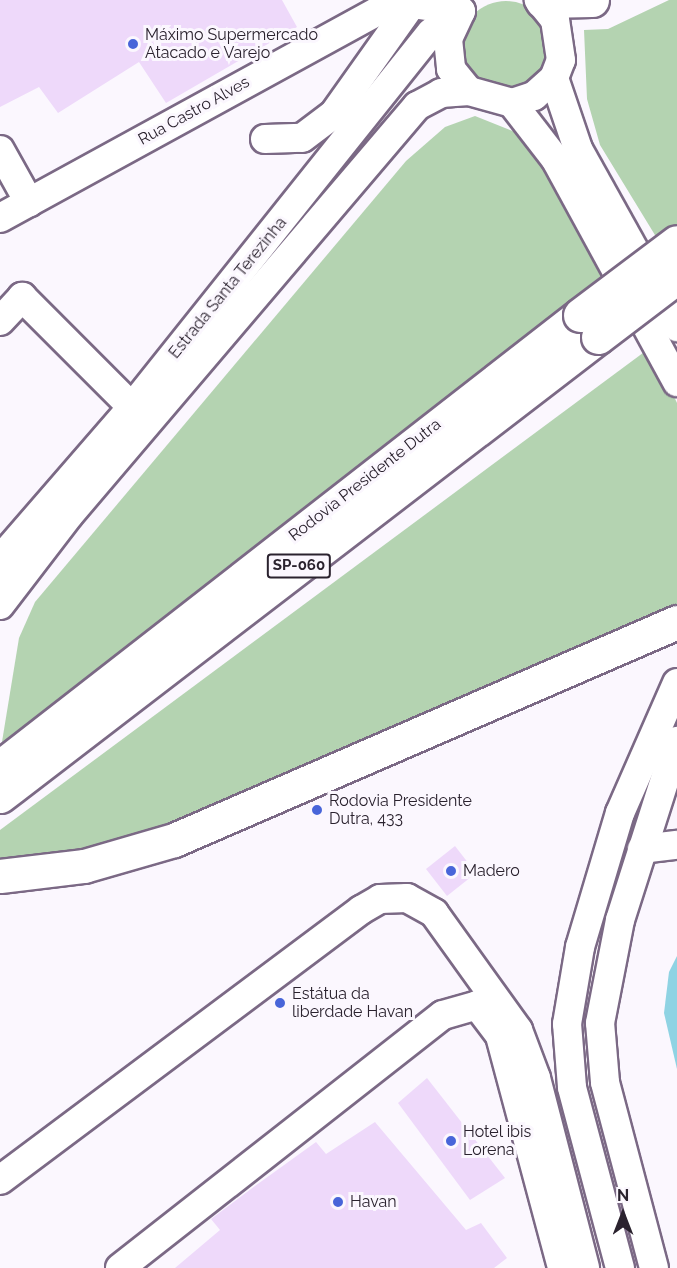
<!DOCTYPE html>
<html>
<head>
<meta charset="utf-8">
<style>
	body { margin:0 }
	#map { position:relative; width:677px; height:1268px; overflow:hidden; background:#fbf7fe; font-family:Raleway,sans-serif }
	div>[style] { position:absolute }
	.green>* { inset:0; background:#b4d3b1 }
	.round { border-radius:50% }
	.water>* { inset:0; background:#8fd3e3 }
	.building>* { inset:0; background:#eed9fa }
	.roads { filter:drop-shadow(2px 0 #7b6985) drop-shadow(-2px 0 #7b6985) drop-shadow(0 2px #7b6985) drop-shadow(0 -2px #7b6985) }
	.minor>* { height:28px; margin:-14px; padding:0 14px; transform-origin:14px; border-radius:14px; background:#fff }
	.highway>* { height:33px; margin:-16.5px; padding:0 16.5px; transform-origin:16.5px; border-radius:16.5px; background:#fff }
	.bridges { filter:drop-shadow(2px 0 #7b6985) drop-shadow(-2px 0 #7b6985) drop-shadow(0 2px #7b6985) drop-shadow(0 -2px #7b6985) }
	.highway-bridge>* { height:33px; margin:-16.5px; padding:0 16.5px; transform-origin:16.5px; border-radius:16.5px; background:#fff }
	.dots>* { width:16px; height:16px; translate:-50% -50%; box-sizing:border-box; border:3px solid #fbf7fe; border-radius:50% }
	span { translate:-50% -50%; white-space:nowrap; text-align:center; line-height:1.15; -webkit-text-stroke:6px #fbf7fe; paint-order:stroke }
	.shield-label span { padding:2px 4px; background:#fbf7fe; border:2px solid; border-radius:4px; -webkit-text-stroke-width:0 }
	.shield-label { font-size:15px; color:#2a222e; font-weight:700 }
	.poi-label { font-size:16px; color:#2a222e }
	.left { translate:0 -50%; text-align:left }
	.street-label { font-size:16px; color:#2a222e }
	.north { position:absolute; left:593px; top:1184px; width:60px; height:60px; -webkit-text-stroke:4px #fbf7fe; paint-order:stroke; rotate:0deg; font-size:16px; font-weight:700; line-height:24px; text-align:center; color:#2a222e }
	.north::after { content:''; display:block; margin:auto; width:21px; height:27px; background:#2a222e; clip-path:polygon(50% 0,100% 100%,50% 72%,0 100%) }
</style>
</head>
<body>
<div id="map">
	<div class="green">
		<i style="clip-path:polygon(669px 0,677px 0,677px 225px,658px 240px,600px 145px,587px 99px,584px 30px,608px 29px)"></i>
		<i class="round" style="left:460px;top:1px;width:92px;height:92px"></i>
		<i style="clip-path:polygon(475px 116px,515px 132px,539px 158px,607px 277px,0 754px,19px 638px,35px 602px,406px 161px,445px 127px)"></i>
		<i style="clip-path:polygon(651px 347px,677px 403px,677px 613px,176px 828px,102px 852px,0 863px,0 830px)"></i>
	</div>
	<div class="water">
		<i style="clip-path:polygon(677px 956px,677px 1069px,664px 1013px,669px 972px)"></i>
	</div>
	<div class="building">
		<i style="clip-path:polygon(0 0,282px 0,297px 27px,166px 103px,139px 62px,58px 113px,39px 87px,0 107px)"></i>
		<i style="clip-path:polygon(455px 846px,476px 873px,447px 896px,426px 869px)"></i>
		<i style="clip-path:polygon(427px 1078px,505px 1178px,470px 1200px,398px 1103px)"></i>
		<i style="clip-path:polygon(375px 1122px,466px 1230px,481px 1223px,507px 1258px,494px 1268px,175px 1268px,220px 1230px,211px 1219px,255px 1186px,316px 1142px,326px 1154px)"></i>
	</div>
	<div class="roads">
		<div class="minor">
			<i style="left:461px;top:11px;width:31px;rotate:115deg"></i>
			<i style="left:448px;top:39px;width:30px;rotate:84deg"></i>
			<i style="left:451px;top:69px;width:28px;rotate:51deg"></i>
			<i style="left:469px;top:91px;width:45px;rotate:15.6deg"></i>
			<i style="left:512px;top:103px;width:23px;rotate:-18deg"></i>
			<i style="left:534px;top:96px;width:27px;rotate:-42deg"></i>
			<i style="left:554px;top:78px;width:19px;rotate:-69deg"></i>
			<i style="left:561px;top:60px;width:40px;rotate:-98.5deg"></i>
			<i style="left:555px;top:20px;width:26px;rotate:-129deg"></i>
			<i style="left:554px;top:78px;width:75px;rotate:71.3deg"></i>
			<i style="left:578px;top:149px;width:204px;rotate:60.9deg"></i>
			<i style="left:512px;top:103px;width:72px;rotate:52.3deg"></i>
			<i style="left:556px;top:160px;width:253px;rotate:61.4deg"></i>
			<i style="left:265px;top:139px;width:37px;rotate:-2deg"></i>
			<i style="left:302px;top:138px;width:39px;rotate:-37deg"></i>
			<i style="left:333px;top:115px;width:136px;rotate:-54.6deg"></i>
			<i style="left:0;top:150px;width:60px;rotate:60.9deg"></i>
			<i style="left:0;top:218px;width:430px;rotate:-28.7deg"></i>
			<i style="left:377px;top:12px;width:36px;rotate:-13deg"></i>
			<i style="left:412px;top:4px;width:49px;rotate:8.1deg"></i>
			<i style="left:0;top:321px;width:33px;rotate:-47deg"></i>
			<i style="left:22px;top:297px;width:156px;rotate:45deg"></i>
			<i style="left:0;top:569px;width:15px;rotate:-74deg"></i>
			<i style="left:4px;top:555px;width:196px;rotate:-49.1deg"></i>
			<i style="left:132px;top:407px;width:479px;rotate:-51.4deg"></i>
			<i style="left:431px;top:33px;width:37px;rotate:-36deg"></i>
			<i style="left:0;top:605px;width:113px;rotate:-52.5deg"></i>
			<i style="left:69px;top:515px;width:537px;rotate:-49.61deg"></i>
			<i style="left:417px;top:106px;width:27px;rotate:-28deg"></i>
			<i style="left:441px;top:93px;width:28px;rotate:-4deg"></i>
			<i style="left:642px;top:849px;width:35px;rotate:-7deg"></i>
			<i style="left:0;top:1180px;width:451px;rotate:-36.8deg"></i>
			<i style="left:361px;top:910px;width:22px;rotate:-30deg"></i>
			<i style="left:380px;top:899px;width:27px;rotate:-2deg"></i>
			<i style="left:407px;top:898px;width:31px;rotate:29deg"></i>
			<i style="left:434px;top:913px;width:144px;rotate:54.3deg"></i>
			<i style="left:518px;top:1030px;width:51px;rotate:69.4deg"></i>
			<i style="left:536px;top:1078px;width:196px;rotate:75.5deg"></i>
			<i style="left:120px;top:1268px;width:410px;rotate:-38.1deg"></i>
			<i style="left:443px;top:1015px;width:35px;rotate:-16deg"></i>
			<i style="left:477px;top:1005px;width:39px;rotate:53deg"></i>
			<i style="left:500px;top:1036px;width:240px;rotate:75deg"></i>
			<i style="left:620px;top:1268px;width:187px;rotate:-104.9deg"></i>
			<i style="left:572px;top:1087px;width:63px;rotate:-94.5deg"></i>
			<i style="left:567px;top:1024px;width:78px;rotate:-80.4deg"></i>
			<i style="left:580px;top:947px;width:140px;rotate:-73.4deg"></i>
			<i style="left:620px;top:813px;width:142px;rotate:-66.3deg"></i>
			<i style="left:654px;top:1268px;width:192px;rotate:-104.8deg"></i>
			<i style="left:605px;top:1082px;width:59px;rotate:-94.8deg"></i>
			<i style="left:600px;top:1023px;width:105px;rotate:-79deg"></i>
			<i style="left:620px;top:920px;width:188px;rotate:-72.3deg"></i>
		</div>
		<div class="highway">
			<i style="left:542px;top:1px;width:50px;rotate:-1.1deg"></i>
			<i style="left:0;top:767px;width:735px;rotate:-37.93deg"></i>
			<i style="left:0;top:796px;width:754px;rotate:-37.51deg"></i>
			<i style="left:0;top:876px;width:85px;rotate:-6.8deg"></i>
			<i style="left:84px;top:866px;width:94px;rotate:-16.1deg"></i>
			<i style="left:174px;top:840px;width:548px;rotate:-23.43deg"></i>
		</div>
	</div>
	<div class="bridges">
		<div class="highway-bridge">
			<i style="left:580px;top:315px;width:121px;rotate:-37deg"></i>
			<i style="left:598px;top:337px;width:99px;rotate:-37.2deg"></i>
		</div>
	</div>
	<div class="dots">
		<i style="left:133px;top:44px;background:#4865d9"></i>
		<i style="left:317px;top:810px;background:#4865d9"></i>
		<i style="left:451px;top:871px;background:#4865d9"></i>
		<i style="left:280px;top:1003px;background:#4865d9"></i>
		<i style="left:451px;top:1141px;background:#4865d9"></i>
		<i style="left:338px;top:1202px;background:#4865d9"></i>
	</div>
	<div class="shield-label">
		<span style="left:299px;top:566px">SP-060</span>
	</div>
	<div class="poi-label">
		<span class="left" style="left:145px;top:44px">Máximo Supermercado<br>Atacado e Varejo</span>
		<span class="left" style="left:329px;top:810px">Rodovia Presidente<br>Dutra, 433</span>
		<span class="left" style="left:463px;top:871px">Madero</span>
		<span class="left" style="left:292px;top:1003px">Estátua da<br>liberdade Havan</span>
		<span class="left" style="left:463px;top:1141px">Hotel ibis<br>Lorena</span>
		<span class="left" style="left:350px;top:1202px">Havan</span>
	</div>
	<div class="street-label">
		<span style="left:194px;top:111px;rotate:-29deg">Rua Castro Alves</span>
		<span style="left:228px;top:288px;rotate:-51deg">Estrada Santa Terezinha</span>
		<span style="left:365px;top:480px;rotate:-38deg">Rodovia Presidente Dutra</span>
	</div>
	<div class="north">N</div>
</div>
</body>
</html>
